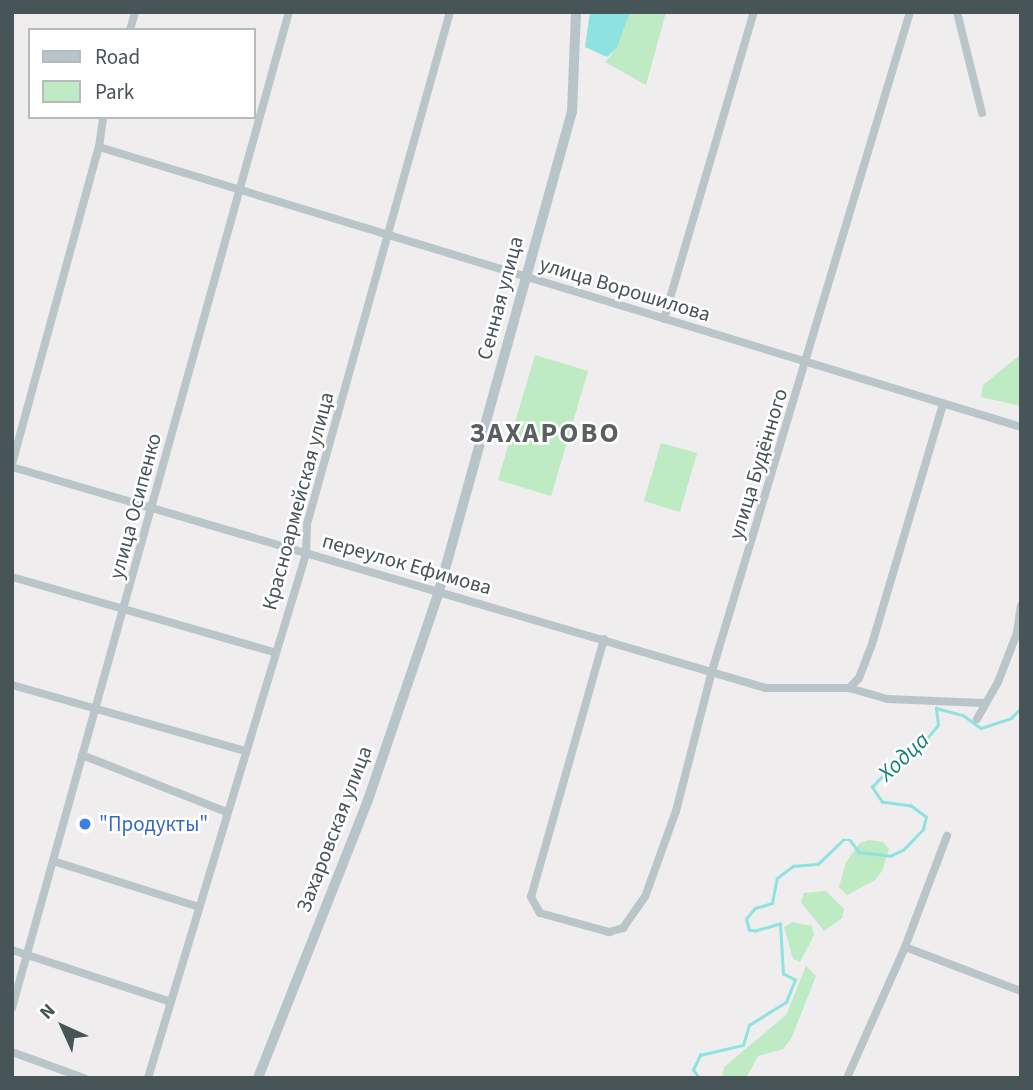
<!DOCTYPE html>
<html>
<head>
<meta charset="utf-8">
<style>
	body { margin:0 }
	#map { position:relative; width:1033px; height:1090px; overflow:hidden; background:#efeded; font-family:"Source Sans 3",sans-serif }
	div>[style] { position:absolute }
	.green>* { inset:0; background:#beeac4 }
	.water>* { inset:0; background:#8ee3e0 }
	.stream>* { height:2.5px; margin:-1.25px; padding:0 1.25px; transform-origin:1.25px; border-radius:1.25px; background:#8ee3e0 }
	.street>* { height:8px; margin:-4px; padding:0 4px; transform-origin:4px; border-radius:4px; background:#b9c5c8 }
	.secondary>* { height:10px; margin:-5px; padding:0 5px; transform-origin:5px; border-radius:5px; background:#b7c5ca }
	.dots>* { width:19px; height:19px; translate:-50% -50%; box-sizing:border-box; border:4px solid #fff; border-radius:50% }
	span { translate:-50% -50%; white-space:nowrap; text-align:center; line-height:1.15; -webkit-text-stroke:5px #fff; paint-order:stroke }
	.street-label { font-size:21px; color:#475458 }
	.shop-label { font-size:21px; color:#366cbe }
	.left { translate:0 -50%; text-align:left }
	.water-label { font-size:23px; color:#177f7b; font-style:italic }
	.district-label { font-size:28px; color:#5a5f61; font-weight:700; letter-spacing:2px }
	.frame { position:absolute; inset:0; border:14px solid #475458; pointer-events:none }
	.legend { position:absolute; left:28px; top:28px; width:228px; height:91px; box-sizing:border-box; background:#fff; border:2px solid #b5bbbc; margin:0; padding:9px 12px; list-style:none; font-size:21px; color:#475458 }
	.legend li { display:flex; align-items:center; gap:14px; height:35px }
	.legend b { width:35px; border:2px solid #b5bbbc }
	.north { position:absolute; left:28px; top:992px; width:70px; height:70px; -webkit-text-stroke:5px #fff; paint-order:stroke; rotate:315deg; font-size:19px; font-weight:700; line-height:28px; text-align:center; color:#475458 }
	.north::after { content:''; display:block; margin:auto; width:24px; height:32px; background:#475458; clip-path:polygon(50% 0,100% 100%,50% 72%,0 100%) }
</style>
</head>
<body>
<div id="map">
	<div class="green">
		<i style="clip-path:polygon(630px 12px,666px 12px,646px 85px,605px 62px,617px 48px)"></i>
		<i style="clip-path:polygon(1021px 354px,1021px 406px,981px 397px,983px 385px)"></i>
		<i style="clip-path:polygon(535px 355px,588px 371px,551px 496px,498px 480px)"></i>
		<i style="clip-path:polygon(661px 443px,697px 453px,680px 512px,644px 501px)"></i>
		<i style="clip-path:polygon(869px 840px,883px 842px,889px 849px,882px 871px,875px 880px,847px 895px,839px 887px,846px 862px,860px 843px)"></i>
		<i style="clip-path:polygon(826px 891px,844px 909px,842px 918px,824px 931px,801px 902px,804px 893px)"></i>
		<i style="clip-path:polygon(792px 922px,812px 926px,814px 935px,800px 962px,793px 959px,784px 927px)"></i>
		<i style="clip-path:polygon(806px 966px,816px 976px,791px 1039px,783px 1049px,758px 1056px,746px 1078px,722px 1078px,724px 1067px,786px 1015px)"></i>
	</div>
	<div class="water">
		<i style="clip-path:polygon(590px 12px,630px 12px,617px 48px,607px 57px,585px 47px)"></i>
	</div>
	<div class="stream">
		<i style="left:699px;top:1078px;width:10px;rotate:-127deg"></i>
		<i style="left:693px;top:1070px;width:17px;rotate:-65deg"></i>
		<i style="left:700px;top:1055px;width:44px;rotate:-13.1deg"></i>
		<i style="left:743px;top:1045px;width:21px;rotate:-73deg"></i>
		<i style="left:749px;top:1025px;width:44px;rotate:-31.9deg"></i>
		<i style="left:786px;top:1002px;width:24px;rotate:-68deg"></i>
		<i style="left:795px;top:980px;width:13px;rotate:-153deg"></i>
		<i style="left:783px;top:974px;width:50px;rotate:-93.4deg"></i>
		<i style="left:780px;top:924px;width:26px;rotate:164deg"></i>
		<i style="left:755px;top:931px;width:6px;rotate:-171deg"></i>
		<i style="left:749px;top:930px;width:11px;rotate:-105deg"></i>
		<i style="left:746px;top:919px;width:14px;rotate:-51deg"></i>
		<i style="left:755px;top:908px;width:18px;rotate:-16deg"></i>
		<i style="left:772px;top:903px;width:25px;rotate:-79deg"></i>
		<i style="left:777px;top:878px;width:20px;rotate:-37deg"></i>
		<i style="left:793px;top:866px;width:25px;rotate:-5deg"></i>
		<i style="left:818px;top:864px;width:35px;rotate:-44deg"></i>
		<i style="left:843px;top:840px;width:7px"></i>
		<i style="left:850px;top:840px;width:15px;rotate:53deg"></i>
		<i style="left:859px;top:852px;width:31px;rotate:7deg"></i>
		<i style="left:890px;top:856px;width:14px;rotate:-25deg"></i>
		<i style="left:903px;top:850px;width:29px;rotate:-46deg"></i>
		<i style="left:923px;top:829px;width:12px;rotate:-76deg"></i>
		<i style="left:926px;top:817px;width:19px;rotate:-144deg"></i>
		<i style="left:911px;top:806px;width:29px;rotate:-172deg"></i>
		<i style="left:882px;top:802px;width:18px;rotate:-124deg"></i>
		<i style="left:872px;top:787px;width:44px;rotate:-46.8deg"></i>
		<i style="left:902px;top:755px;width:24px;rotate:-30deg"></i>
		<i style="left:923px;top:743px;width:23px;rotate:-50deg"></i>
		<i style="left:938px;top:725px;width:17px;rotate:-97deg"></i>
		<i style="left:936px;top:708px;width:28px;rotate:15deg"></i>
		<i style="left:963px;top:715px;width:22px;rotate:36deg"></i>
		<i style="left:981px;top:728px;width:32px;rotate:-18deg"></i>
		<i style="left:1011px;top:718px;width:14px;rotate:-45deg"></i>
	</div>
	<div class="street">
		<i style="left:957px;top:12px;width:104px;rotate:76.1deg"></i>
		<i style="left:130px;top:30px;width:19px;rotate:-74deg"></i>
		<i style="left:99px;top:147px;width:964px;rotate:16.89deg"></i>
		<i style="left:664px;top:319px;width:320px;rotate:-73.7deg"></i>
		<i style="left:12px;top:464px;width:329px;rotate:-74.7deg"></i>
		<i style="left:99px;top:147px;width:30px;rotate:-82deg"></i>
		<i style="left:12px;top:467px;width:786px;rotate:16.34deg"></i>
		<i style="left:766px;top:688px;width:83px"></i>
		<i style="left:849px;top:688px;width:40px;rotate:16deg"></i>
		<i style="left:887px;top:699px;width:96px;rotate:2.4deg"></i>
		<i style="left:12px;top:577px;width:273px;rotate:16deg"></i>
		<i style="left:604px;top:639px;width:268px;rotate:105.8deg"></i>
		<i style="left:531px;top:897px;width:18px;rotate:61deg"></i>
		<i style="left:540px;top:913px;width:72px;rotate:15.4deg"></i>
		<i style="left:609px;top:932px;width:15px;rotate:-16deg"></i>
		<i style="left:623px;top:928px;width:38px;rotate:-55deg"></i>
		<i style="left:645px;top:897px;width:91px;rotate:-70.2deg"></i>
		<i style="left:676px;top:811px;width:145px;rotate:-75.6deg"></i>
		<i style="left:712px;top:671px;width:688px;rotate:-73.28deg"></i>
		<i style="left:12px;top:685px;width:242px;rotate:15.8deg"></i>
		<i style="left:849px;top:688px;width:14px;rotate:-45deg"></i>
		<i style="left:859px;top:678px;width:36px;rotate:-69deg"></i>
		<i style="left:872px;top:644px;width:249px;rotate:-73.5deg"></i>
		<i style="left:977px;top:719px;width:43px;rotate:-60.4deg"></i>
		<i style="left:998px;top:682px;width:53px;rotate:-68.8deg"></i>
		<i style="left:1017px;top:633px;width:27px;rotate:-82deg"></i>
		<i style="left:82px;top:755px;width:156px;rotate:21.5deg"></i>
		<i style="left:53px;top:861px;width:153px;rotate:17.5deg"></i>
		<i style="left:905px;top:947px;width:124px;rotate:20.8deg"></i>
		<i style="left:12px;top:950px;width:167px;rotate:18.1deg"></i>
		<i style="left:12px;top:1008px;width:1034px;rotate:-74.46deg"></i>
		<i style="left:12px;top:1052px;width:77px;rotate:19.9deg"></i>
		<i style="left:148px;top:1078px;width:547px;rotate:-73.22deg"></i>
		<i style="left:306px;top:554px;width:30px;rotate:-88deg"></i>
		<i style="left:307px;top:524px;width:532px;rotate:-74.4deg"></i>
		<i style="left:847px;top:1078px;width:143px;rotate:-66.1deg"></i>
		<i style="left:905px;top:947px;width:119px;rotate:-69.3deg"></i>
	</div>
	<div class="secondary">
		<i style="left:258px;top:1078px;width:299px;rotate:-68.4deg"></i>
		<i style="left:368px;top:800px;width:221px;rotate:-71.2deg"></i>
		<i style="left:439px;top:591px;width:497px;rotate:-74.5deg"></i>
		<i style="left:572px;top:112px;width:100px;rotate:-87.7deg"></i>
	</div>
	<div class="dots">
		<i style="left:85px;top:824px;background:#3f7fe0"></i>
	</div>
	<div class="street-label">
		<span style="left:625px;top:289px;rotate:17deg">улица Ворошилова</span>
		<span style="left:500px;top:298px;rotate:-75deg">Сенная улица</span>
		<span style="left:758px;top:464px;rotate:-73deg">улица Будённого</span>
		<span style="left:298px;top:501px;rotate:-75deg">Красноармейская улица</span>
		<span style="left:135px;top:506px;rotate:-75deg">улица Осипенко</span>
		<span style="left:407px;top:564px;rotate:16deg">переулок Ефимова</span>
		<span style="left:334px;top:829px;rotate:-69deg">Захаровская улица</span>
	</div>
	<div class="shop-label">
		<span class="left" style="left:99px;top:824px">"Продукты"</span>
	</div>
	<div class="water-label">
		<span style="left:904px;top:757px;rotate:-43deg">Ходца</span>
	</div>
	<div class="district-label">
		<span style="left:545px;top:433px">ЗАХАРОВО</span>
	</div>
	<div class="frame"></div>
	<ul class="legend">
	<li><b style="height:9px;background:#b7c5ca"></b>Road</li>
	<li><b style="height:19px;background:#beeac4"></b>Park</li>
	</ul>
	<div class="north">N</div>
</div>
</body>
</html>
